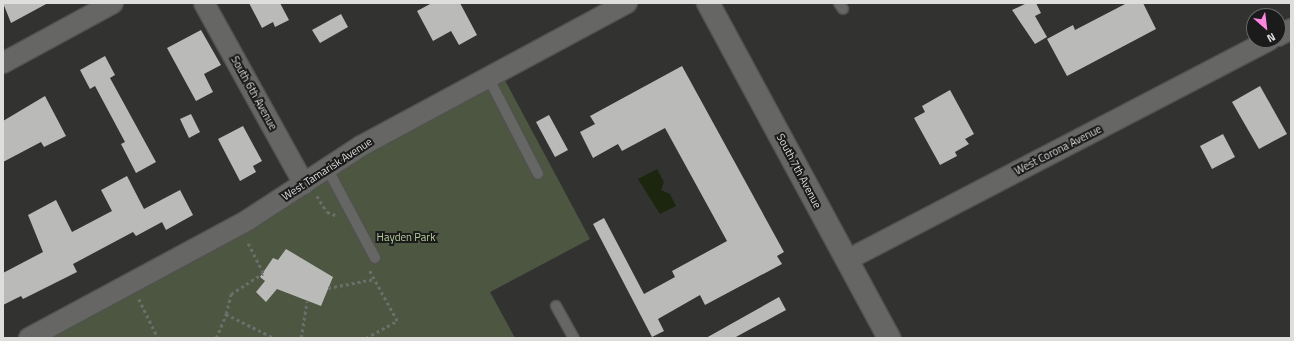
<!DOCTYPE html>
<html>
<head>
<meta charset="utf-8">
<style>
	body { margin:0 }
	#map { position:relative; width:1294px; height:341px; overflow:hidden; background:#323331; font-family:"Titillium Web",sans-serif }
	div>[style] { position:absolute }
	.green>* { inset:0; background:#4c5641 }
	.water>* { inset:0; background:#1c250e }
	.building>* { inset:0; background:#babbb8 }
	.path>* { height:2.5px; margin-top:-1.25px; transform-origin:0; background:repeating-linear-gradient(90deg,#6d6e6c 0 3px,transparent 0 6px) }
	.roads { filter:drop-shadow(1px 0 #515250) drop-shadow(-1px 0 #515250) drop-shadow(0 1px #515250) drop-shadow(0 -1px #515250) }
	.service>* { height:10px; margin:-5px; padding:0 5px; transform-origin:5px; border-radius:5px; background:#666764 }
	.minor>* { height:20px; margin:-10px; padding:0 10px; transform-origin:10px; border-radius:10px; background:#666764 }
	.secondary>* { height:22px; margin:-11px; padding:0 11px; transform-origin:11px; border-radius:11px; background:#666764 }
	span { translate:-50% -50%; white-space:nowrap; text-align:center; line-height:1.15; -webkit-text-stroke:4px #1a1b1a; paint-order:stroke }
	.street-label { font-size:11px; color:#dedfdd }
	.park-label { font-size:11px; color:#b7cd9c }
	.frame { position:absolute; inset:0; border:4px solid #dedfdd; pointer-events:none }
	.north { position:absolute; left:1246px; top:8px; width:40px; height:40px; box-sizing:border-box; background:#1a1b1a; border:1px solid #686968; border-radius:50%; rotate:152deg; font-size:11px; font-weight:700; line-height:16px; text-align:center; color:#dedfdd }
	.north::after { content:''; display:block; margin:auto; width:14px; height:18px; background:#fe85e0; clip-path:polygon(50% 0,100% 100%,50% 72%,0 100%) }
</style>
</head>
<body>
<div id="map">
	<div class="green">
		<i style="clip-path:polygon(500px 71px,590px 239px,490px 292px,515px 338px,29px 338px)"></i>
	</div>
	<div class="water">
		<i style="clip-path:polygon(657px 169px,664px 182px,661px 190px,670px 194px,676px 206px,660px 214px,638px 179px)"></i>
	</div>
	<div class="building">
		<i style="clip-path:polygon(3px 3px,48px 3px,11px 23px)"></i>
		<i style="clip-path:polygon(249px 3px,280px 3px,289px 20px,275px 27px,273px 22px,262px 28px)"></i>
		<i style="clip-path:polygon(432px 3px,460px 3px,477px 35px,459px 45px,451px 31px,433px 41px,417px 11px)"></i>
		<i style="clip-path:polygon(1027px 3px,1036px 3px,1041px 13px,1035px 16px,1047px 37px,1035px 44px,1012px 10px)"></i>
		<i style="clip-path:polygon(1127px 3px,1143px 3px,1156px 29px,1067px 76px,1047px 39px,1073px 25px,1075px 30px)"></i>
		<i style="clip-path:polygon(341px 14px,348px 27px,320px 43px,312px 30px)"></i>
		<i style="clip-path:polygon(201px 30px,221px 65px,204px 74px,213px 92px,196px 101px,167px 48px)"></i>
		<i style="clip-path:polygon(105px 56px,115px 75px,110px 78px,156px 162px,136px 173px,121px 144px,125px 142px,95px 86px,90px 89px,80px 70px)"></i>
		<i style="clip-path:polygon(682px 66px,784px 252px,777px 256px,782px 264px,705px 305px,700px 295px,658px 319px,664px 331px,652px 337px,593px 224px,604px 218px,644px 294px,675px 277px,672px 271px,727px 241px,665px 128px,622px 151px,618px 144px,593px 158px,580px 132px,595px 124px,590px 116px)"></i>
		<i style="clip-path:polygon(1260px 86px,1287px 134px,1259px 149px,1232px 102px)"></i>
		<i style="clip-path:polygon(950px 90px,974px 134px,965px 139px,969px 144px,955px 152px,957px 156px,940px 165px,914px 118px,925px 112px,922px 106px)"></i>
		<i style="clip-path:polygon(45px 96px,66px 136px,44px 147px,41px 142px,3px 162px,3px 121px)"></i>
		<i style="clip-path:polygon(191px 114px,200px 132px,189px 138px,180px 119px)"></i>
		<i style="clip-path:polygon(549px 115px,568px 150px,555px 157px,536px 122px)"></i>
		<i style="clip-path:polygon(243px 126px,262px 161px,253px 166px,256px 172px,240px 181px,218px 139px)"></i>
		<i style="clip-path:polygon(1223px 134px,1235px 157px,1212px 169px,1200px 146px)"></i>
		<i style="clip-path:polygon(127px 176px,144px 209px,180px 190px,193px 215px,166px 230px,162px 222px,136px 236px,133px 232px,73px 264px,77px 272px,23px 299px,21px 296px,3px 305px,3px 273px,43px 252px,28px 215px,56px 200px,72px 232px,112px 211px,101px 190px)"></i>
		<i style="clip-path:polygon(286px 249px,333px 277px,321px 306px,277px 289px,266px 302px,256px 292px,265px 281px,260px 277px,273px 258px,278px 260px)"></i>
		<i style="clip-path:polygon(779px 297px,786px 310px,734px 338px,706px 338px)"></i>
	</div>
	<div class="path">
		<i style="left:317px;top:196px;width:19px;rotate:58deg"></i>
		<i style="left:327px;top:212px;width:12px;rotate:20deg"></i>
		<i style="left:328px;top:288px;width:47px;rotate:-11.1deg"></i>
		<i style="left:139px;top:299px;width:43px;rotate:64deg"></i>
		<i style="left:226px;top:314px;width:21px;rotate:-76deg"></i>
		<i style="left:231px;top:294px;width:38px;rotate:-33deg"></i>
		<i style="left:263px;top:273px;width:36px;rotate:-117deg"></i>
		<i style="left:216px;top:338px;width:26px;rotate:-67deg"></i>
		<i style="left:226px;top:314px;width:54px;rotate:26.6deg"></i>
		<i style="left:301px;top:338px;width:37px;rotate:-81deg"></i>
		<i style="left:366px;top:338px;width:35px;rotate:-29deg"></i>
		<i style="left:397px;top:321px;width:58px;rotate:-118.8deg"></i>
	</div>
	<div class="roads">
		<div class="service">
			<i style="left:839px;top:3px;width:7px;rotate:56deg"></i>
			<i style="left:488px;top:77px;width:109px;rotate:62.7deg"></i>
			<i style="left:327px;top:168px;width:102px;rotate:61.9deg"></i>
			<i style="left:556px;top:306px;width:37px;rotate:61deg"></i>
		</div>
		<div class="minor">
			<i style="left:204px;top:3px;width:207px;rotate:61.1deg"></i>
			<i style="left:1278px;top:36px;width:15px;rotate:-28deg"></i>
			<i style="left:3px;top:63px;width:125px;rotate:-28.6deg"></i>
			<i style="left:847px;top:260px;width:476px;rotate:-27.5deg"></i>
			<i style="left:29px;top:338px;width:249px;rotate:-28.3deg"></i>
			<i style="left:248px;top:220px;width:135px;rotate:-33.2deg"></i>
			<i style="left:361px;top:146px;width:302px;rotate:-28.3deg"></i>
		</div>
		<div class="secondary">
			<i style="left:708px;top:3px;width:381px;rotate:61.6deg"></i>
		</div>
	</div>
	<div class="street-label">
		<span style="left:254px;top:93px;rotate:61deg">South 6th Avenue</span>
		<span style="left:1058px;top:150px;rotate:-27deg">West Corona Avenue</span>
		<span style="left:327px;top:169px;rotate:-33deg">West Tamarisk Avenue</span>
		<span style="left:799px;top:171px;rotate:62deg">South 7th Avenue</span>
	</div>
	<div class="park-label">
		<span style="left:406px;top:237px">Hayden Park</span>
	</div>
	<div class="frame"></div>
	<div class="north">N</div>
</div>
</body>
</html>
